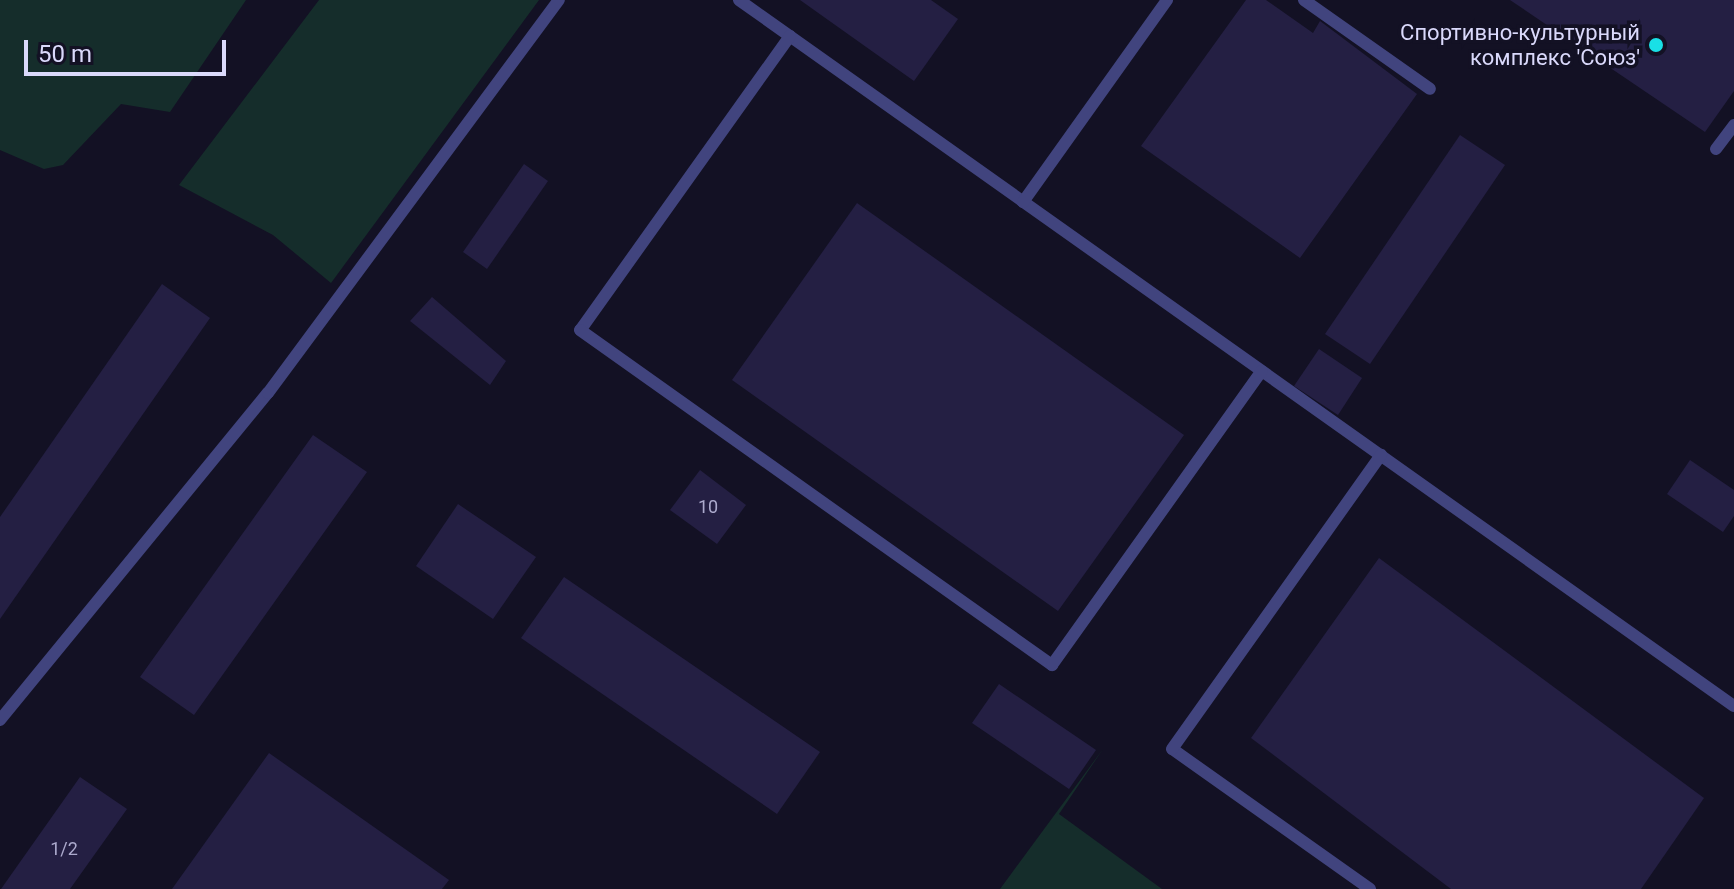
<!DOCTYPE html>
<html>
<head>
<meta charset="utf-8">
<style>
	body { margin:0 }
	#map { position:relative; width:1734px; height:889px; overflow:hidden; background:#131124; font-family:Roboto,sans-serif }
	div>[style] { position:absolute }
	.green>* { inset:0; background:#152d2b }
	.building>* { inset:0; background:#241f43 }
	.service>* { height:12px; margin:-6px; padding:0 6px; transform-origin:6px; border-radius:6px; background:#41447e }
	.dots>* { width:22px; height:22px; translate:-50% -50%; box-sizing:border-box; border:4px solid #131124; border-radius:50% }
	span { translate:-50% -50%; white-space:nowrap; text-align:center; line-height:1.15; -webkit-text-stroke:7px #131124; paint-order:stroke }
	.number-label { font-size:18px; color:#acaacd }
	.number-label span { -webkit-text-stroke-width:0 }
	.poi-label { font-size:22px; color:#dad9fb }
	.right { translate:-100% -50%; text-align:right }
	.scale { position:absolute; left:24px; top:40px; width:202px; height:36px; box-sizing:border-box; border:4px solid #dad9fb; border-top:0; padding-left:10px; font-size:24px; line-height:28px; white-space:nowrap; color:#dad9fb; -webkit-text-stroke:6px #131124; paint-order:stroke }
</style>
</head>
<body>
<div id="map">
	<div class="green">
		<i style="clip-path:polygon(0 0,246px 0,170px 112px,121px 104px,63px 165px,44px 169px,0 150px)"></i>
		<i style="clip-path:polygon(319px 0,539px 0,331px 283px,273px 235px,179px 185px)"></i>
		<i style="clip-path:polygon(1103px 749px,1059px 814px,1162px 889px,1000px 889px)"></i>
	</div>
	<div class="building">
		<i style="clip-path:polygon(800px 0,931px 0,958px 19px,914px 81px)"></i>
		<i style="clip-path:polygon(1246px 0,1266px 0,1313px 33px,1320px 21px,1417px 94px,1300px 258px,1141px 146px)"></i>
		<i style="clip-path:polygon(1510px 0,1734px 0,1734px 91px,1705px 132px)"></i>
		<i style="clip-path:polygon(1460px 135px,1505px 165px,1370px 364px,1325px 334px)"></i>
		<i style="clip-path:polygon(524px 164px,548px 181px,487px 269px,463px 252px)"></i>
		<i style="clip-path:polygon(857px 203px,1184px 435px,1058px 611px,732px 380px)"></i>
		<i style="clip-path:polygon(162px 284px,210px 318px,0 619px,0 517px)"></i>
		<i style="clip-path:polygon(432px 297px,506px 361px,490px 385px,410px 321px)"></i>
		<i style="clip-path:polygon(1319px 349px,1362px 378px,1338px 415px,1294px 386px)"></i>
		<i style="clip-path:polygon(313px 435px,367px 472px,194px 715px,140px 677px)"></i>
		<i style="clip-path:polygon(1690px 460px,1734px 490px,1734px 516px,1723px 532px,1667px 494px)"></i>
		<i style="clip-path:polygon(700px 470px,746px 505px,717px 544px,670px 510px)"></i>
		<i style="clip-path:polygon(458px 504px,536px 557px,493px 619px,416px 566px)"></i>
		<i style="clip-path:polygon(1379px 558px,1704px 798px,1641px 889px,1451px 889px,1251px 738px)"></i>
		<i style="clip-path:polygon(564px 577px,820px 752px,777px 814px,521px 638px)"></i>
		<i style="clip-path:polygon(999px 684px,1096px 750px,1069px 789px,972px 723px)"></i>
		<i style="clip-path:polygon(269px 753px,449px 880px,442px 889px,172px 889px)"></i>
		<i style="clip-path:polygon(80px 777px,127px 809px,70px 889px,1px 889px)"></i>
	</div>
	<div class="service">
		<i style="left:739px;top:0;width:1220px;rotate:35.36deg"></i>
		<i style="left:1304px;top:0;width:154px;rotate:35.2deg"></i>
		<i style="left:790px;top:36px;width:361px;rotate:125.5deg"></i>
		<i style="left:580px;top:330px;width:579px;rotate:35.37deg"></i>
		<i style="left:1052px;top:665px;width:361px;rotate:-54.5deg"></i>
		<i style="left:1716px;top:149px;width:30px;rotate:-53deg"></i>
		<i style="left:1023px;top:202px;width:248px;rotate:-54.5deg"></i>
		<i style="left:0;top:720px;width:423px;rotate:-50.7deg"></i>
		<i style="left:268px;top:393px;width:489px;rotate:-53.5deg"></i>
		<i style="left:1370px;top:889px;width:242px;rotate:-144.7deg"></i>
		<i style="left:1172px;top:749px;width:361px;rotate:-54.6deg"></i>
	</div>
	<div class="dots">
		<i style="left:1656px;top:45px;background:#19e0e6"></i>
	</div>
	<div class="number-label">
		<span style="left:708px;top:507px">10</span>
		<span style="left:64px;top:849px">1/2</span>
	</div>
	<div class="poi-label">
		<span class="right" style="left:1640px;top:45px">Спортивно-культурный<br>комплекс 'Союз'</span>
	</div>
	<div class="scale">50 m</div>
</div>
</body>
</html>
